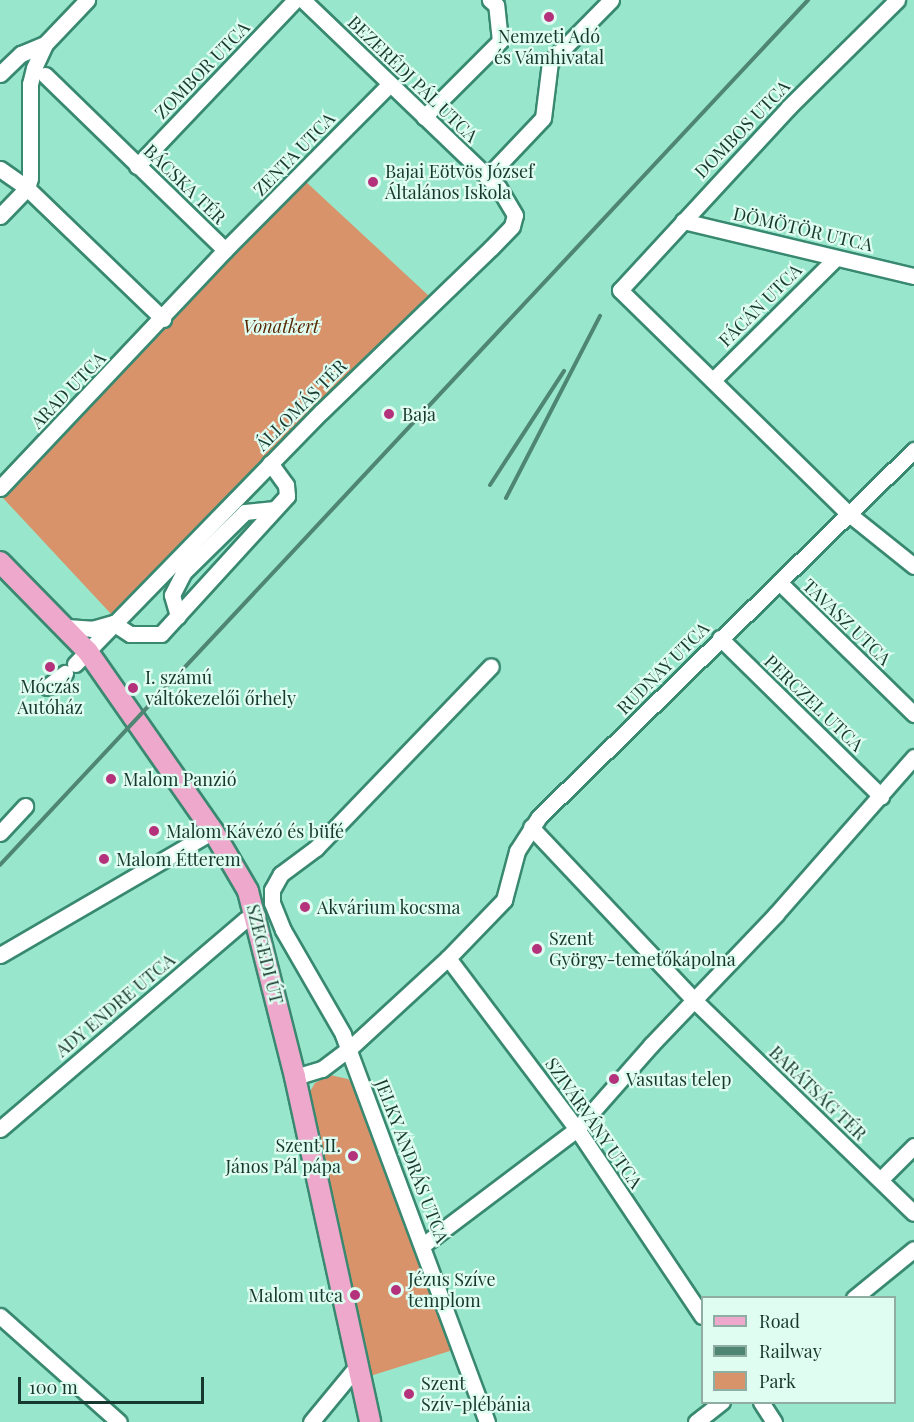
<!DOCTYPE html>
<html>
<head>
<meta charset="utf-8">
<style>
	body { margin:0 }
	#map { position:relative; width:914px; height:1422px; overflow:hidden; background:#98e7cc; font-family:"Playfair Display",serif }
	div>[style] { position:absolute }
	.green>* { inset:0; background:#d8936b }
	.roads { filter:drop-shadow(2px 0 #398971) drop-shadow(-2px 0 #398971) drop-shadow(0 2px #398971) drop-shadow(0 -2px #398971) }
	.minor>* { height:15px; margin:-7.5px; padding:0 7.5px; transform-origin:7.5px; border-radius:7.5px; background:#fff }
	.major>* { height:20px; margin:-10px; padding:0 10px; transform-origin:10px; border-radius:10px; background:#eda8cb }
	.rail>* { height:4px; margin:-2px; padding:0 2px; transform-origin:2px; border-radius:2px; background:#4f8573 }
	.dots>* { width:16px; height:16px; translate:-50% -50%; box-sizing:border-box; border:3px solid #dffdf1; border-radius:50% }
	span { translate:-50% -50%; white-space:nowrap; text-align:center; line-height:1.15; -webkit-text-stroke:4.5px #dffdf1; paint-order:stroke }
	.poi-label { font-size:18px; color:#17382e }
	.left { translate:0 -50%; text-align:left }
	.right { translate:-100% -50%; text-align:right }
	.street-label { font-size:18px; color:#17382e }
	.park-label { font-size:18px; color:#562603; font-style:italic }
	.legend { position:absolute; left:701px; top:1296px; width:195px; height:108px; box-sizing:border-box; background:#dffdf1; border:2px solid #8faea3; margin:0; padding:8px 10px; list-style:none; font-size:18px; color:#17382e }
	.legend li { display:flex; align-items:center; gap:12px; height:30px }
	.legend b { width:30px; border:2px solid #8faea3 }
	.scale { position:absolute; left:18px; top:1377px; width:186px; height:27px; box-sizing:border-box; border:3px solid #17382e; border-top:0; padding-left:8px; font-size:18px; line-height:21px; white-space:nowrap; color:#17382e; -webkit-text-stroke:4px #dffdf1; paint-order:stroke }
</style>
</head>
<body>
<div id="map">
	<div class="green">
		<i style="clip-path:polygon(304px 180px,429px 296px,112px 615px,3px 498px)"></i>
		<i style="clip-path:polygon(330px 1075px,348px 1079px,354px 1086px,453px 1350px,367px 1377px,308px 1095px,315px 1083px)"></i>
	</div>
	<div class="roads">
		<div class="minor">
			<i style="left:897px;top:0;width:152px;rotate:135.3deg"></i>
			<i style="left:789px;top:107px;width:249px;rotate:132.7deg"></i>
			<i style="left:620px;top:290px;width:320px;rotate:44.4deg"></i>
			<i style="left:849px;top:514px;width:83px;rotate:38.7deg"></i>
			<i style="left:0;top:74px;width:29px;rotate:-44deg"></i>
			<i style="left:21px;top:54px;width:26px;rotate:-23deg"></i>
			<i style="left:45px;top:75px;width:251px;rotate:44.2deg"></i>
			<i style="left:424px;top:117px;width:107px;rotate:-45deg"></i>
			<i style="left:500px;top:41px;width:36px;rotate:-96deg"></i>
			<i style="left:496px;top:5px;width:8px;rotate:-140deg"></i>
			<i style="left:137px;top:166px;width:229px;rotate:-46.4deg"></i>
			<i style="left:0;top:169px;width:33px;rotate:35deg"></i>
			<i style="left:27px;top:188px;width:189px;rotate:43.9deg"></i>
			<i style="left:487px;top:177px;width:81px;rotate:-46.5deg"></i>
			<i style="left:543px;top:118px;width:56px;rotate:-82.9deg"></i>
			<i style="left:550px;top:62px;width:87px;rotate:-45.5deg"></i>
			<i style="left:0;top:216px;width:39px;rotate:-46deg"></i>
			<i style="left:27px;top:188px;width:10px;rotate:-73deg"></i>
			<i style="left:30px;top:178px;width:94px;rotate:-90deg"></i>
			<i style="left:30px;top:84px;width:16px;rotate:-76deg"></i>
			<i style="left:34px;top:68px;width:26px;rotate:-65deg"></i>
			<i style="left:45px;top:44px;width:61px;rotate:-46.3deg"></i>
			<i style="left:683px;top:221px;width:237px;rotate:13.4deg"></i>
			<i style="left:713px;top:380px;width:173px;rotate:-44.8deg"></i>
			<i style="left:0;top:488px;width:328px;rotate:-46.6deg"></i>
			<i style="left:225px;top:250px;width:234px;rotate:-45.2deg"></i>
			<i style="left:779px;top:582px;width:189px;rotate:44.4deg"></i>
			<i style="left:178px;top:616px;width:22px;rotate:-106deg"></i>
			<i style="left:172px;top:595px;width:25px;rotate:-63deg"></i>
			<i style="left:183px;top:573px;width:87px;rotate:-44.5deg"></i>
			<i style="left:245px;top:512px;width:30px;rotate:-6deg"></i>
			<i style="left:113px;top:623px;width:20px;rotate:33deg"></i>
			<i style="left:130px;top:634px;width:31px"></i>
			<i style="left:161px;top:634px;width:187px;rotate:-47.6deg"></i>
			<i style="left:287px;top:496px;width:11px;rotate:-95deg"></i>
			<i style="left:286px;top:485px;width:27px;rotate:-126deg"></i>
			<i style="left:66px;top:627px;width:26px;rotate:4deg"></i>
			<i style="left:92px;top:629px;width:22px;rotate:-16deg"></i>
			<i style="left:720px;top:638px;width:226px;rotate:44.5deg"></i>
			<i style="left:75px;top:664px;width:352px;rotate:-45.7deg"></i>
			<i style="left:321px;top:412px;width:236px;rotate:-44deg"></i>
			<i style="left:491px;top:248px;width:30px;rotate:-46deg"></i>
			<i style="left:512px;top:226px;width:11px;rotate:-75deg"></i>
			<i style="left:515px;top:215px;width:33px;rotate:-121deg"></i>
			<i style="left:498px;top:187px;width:270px;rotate:-136.2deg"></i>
			<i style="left:47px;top:687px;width:23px;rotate:-38deg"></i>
			<i style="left:531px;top:827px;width:241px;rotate:46.7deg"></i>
			<i style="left:696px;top:1002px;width:303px;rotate:44.1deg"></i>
			<i style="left:0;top:833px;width:37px;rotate:-47deg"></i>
			<i style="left:0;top:955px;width:246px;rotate:-30.2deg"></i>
			<i style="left:448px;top:958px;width:214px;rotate:53deg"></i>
			<i style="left:577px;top:1129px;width:225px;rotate:56.2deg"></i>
			<i style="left:295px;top:1077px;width:28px;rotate:-17deg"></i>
			<i style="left:322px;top:1069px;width:34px;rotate:-37deg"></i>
			<i style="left:349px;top:1049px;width:134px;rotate:-42.6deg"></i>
			<i style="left:448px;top:958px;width:81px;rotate:-46deg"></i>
			<i style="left:504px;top:900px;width:51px;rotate:-75.1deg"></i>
			<i style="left:517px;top:851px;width:40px;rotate:-57.1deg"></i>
			<i style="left:539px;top:817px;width:525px;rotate:-44.38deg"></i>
			<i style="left:0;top:1129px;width:322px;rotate:-40.5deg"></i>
			<i style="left:245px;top:920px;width:13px;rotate:-18deg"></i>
			<i style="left:880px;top:1180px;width:48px;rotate:-45deg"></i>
			<i style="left:423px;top:1245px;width:193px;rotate:-37deg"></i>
			<i style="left:577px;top:1129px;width:112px;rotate:-48.6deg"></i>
			<i style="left:651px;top:1045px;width:181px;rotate:-46.3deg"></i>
			<i style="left:776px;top:914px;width:209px;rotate:-48.7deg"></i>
			<i style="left:854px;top:1298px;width:77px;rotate:-39.2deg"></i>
			<i style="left:0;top:1316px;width:159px;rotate:41.7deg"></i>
			<i style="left:761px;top:1402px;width:24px;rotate:57deg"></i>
			<i style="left:311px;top:1422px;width:74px;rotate:-50.5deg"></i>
			<i style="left:487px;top:1422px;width:414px;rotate:-110.4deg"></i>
			<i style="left:343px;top:1034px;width:120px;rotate:-120deg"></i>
			<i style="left:283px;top:930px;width:29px;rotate:-112deg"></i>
			<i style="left:272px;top:903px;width:13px;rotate:-90deg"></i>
			<i style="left:272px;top:890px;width:18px;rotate:-61deg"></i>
			<i style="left:281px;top:874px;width:44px;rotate:-36.6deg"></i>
			<i style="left:316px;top:848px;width:252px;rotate:-46.1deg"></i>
			<i style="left:696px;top:1422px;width:33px;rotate:-38deg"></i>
		</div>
		<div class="major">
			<i style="left:0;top:562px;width:126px;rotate:45.6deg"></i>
			<i style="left:88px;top:652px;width:218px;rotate:55.1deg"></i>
			<i style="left:213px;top:831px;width:69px;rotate:59.7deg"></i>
			<i style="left:248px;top:891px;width:192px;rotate:75.8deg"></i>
			<i style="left:295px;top:1077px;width:353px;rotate:77.7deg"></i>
		</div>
	</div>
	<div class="rail">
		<i style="left:490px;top:485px;width:136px;rotate:-57deg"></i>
		<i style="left:506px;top:498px;width:205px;rotate:-62.7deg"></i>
		<i style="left:0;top:865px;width:1184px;rotate:-46.95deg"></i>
	</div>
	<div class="dots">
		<i style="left:549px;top:17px;background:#b4327b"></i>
		<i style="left:373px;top:182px;background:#b4327b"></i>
		<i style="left:389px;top:414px;background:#b4327b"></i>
		<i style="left:50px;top:667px;background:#b4327b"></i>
		<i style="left:133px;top:688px;background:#b4327b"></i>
		<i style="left:111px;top:779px;background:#b4327b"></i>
		<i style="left:154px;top:831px;background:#b4327b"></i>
		<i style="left:104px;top:859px;background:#b4327b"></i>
		<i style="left:305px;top:907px;background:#b4327b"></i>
		<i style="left:537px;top:949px;background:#b4327b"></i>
		<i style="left:614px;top:1079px;background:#b4327b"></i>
		<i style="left:353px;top:1156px;background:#b4327b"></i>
		<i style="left:396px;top:1290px;background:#b4327b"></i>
		<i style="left:355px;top:1295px;background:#b4327b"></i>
		<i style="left:409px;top:1394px;background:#b4327b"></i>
	</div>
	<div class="poi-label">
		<span style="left:549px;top:47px">Nemzeti Adó<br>és Vámhivatal</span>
		<span class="left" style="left:385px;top:182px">Bajai Eötvös József<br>Általános Iskola</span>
		<span class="left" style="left:402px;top:414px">Baja</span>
		<span class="left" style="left:145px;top:688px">I. számú<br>váltókezelői őrhely</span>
		<span style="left:50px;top:697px">Móczás<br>Autóház</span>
		<span class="left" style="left:123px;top:779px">Malom Panzió</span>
		<span class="left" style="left:166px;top:831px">Malom Kávézó és büfé</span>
		<span class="left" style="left:116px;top:859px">Malom Étterem</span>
		<span class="left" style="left:317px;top:907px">Akvárium kocsma</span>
		<span class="left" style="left:549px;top:949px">Szent<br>György-temetőkápolna</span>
		<span class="left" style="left:626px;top:1079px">Vasutas telep</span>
		<span class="right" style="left:341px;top:1156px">Szent II.<br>János Pál pápa</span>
		<span class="left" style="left:408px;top:1290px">Jézus Szíve<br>templom</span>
		<span class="right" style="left:343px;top:1295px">Malom utca</span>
		<span class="left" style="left:421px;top:1394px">Szent<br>Szív-plébánia</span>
	</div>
	<div class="street-label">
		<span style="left:202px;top:70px;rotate:-46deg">ZOMBOR UTCA</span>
		<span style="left:413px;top:79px;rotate:44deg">BEZERÉDJ PÁL UTCA</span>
		<span style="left:742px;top:129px;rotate:-46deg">DOMBOS UTCA</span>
		<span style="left:294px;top:154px;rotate:-46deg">ZENTA UTCA</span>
		<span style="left:185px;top:184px;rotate:44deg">BÁCSKA TÉR</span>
		<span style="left:803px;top:229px;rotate:13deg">DÖMÖTÖR UTCA</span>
		<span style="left:760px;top:305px;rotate:-45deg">FÁCÁN UTCA</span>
		<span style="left:68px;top:390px;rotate:-46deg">ARAD UTCA</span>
		<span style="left:301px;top:405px;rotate:-45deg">ÁLLOMÁS TÉR</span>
		<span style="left:847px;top:622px;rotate:44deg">TAVASZ UTCA</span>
		<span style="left:663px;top:668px;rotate:-45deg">RUDNAY UTCA</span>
		<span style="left:814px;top:703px;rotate:44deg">PERCZEL UTCA</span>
		<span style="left:265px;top:954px;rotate:76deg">SZEGEDI ÚT</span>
		<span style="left:115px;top:1005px;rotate:-40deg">ADY ENDRE UTCA</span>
		<span style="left:818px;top:1093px;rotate:44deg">BARÁTSÁG TÉR</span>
		<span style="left:594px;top:1123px;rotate:55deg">SZIVÁRVÁNY UTCA</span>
		<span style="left:412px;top:1161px;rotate:69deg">JELKY ANDRÁS UTCA</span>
	</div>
	<div class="park-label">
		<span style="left:281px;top:326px">Vonatkert</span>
	</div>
	<ul class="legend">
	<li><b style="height:8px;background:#eda8cb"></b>Road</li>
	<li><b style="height:8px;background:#4f8573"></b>Railway</li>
	<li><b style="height:16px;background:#d8936b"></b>Park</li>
	</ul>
	<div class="scale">100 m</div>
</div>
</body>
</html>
